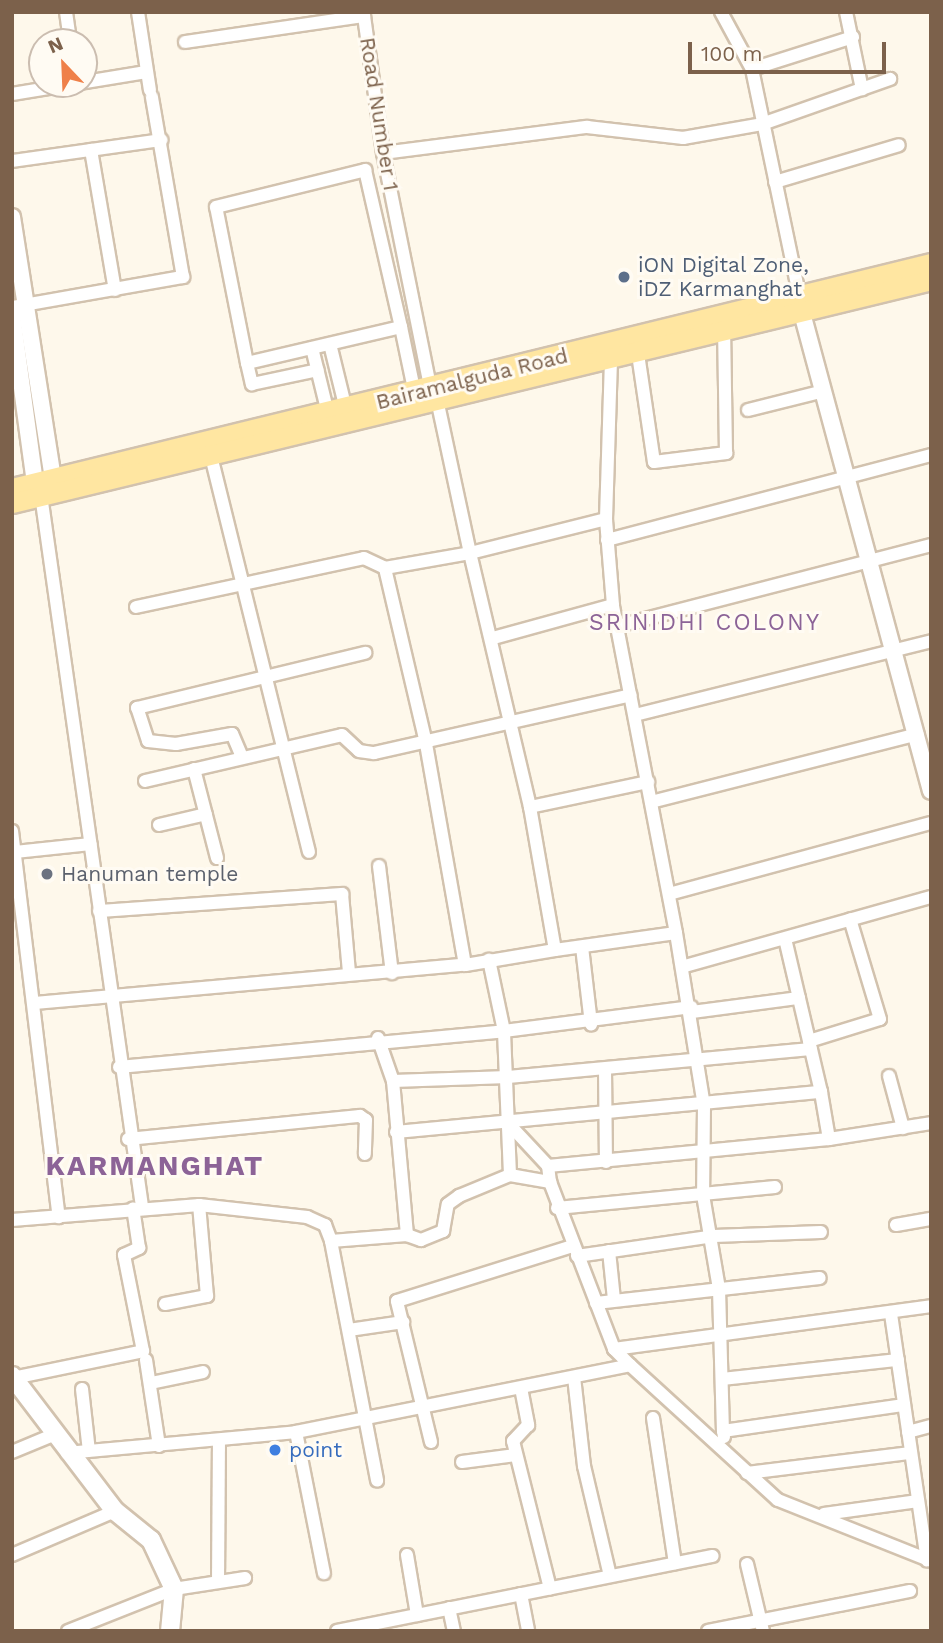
<!DOCTYPE html>
<html>
<head>
<meta charset="utf-8">
<style>
	body { margin:0 }
	#map { position:relative; width:943px; height:1643px; overflow:hidden; background:#fef8eb; font-family:"Work Sans",sans-serif }
	div>[style] { position:absolute }
	.roads { filter:drop-shadow(2px 0 #d2c2ae) drop-shadow(-2px 0 #d2c2ae) drop-shadow(0 2px #d2c2ae) drop-shadow(0 -2px #d2c2ae) }
	.minor>* { height:12px; margin:-6px; padding:0 6px; transform-origin:6px; border-radius:6px; background:#fff }
	.tertiary>* { height:16px; margin:-8px; padding:0 8px; transform-origin:8px; border-radius:8px; background:#fff }
	.secondary>* { height:18px; margin:-9px; padding:0 9px; transform-origin:9px; border-radius:9px; background:#fff }
	.primary>* { height:19px; margin:-9.5px; padding:0 9.5px; transform-origin:9.5px; border-radius:9.5px; background:#ffe6a1 }
	.dots>* { width:19px; height:19px; translate:-50% -50%; box-sizing:border-box; border:4px solid #fffbf3; border-radius:50% }
	span { translate:-50% -50%; white-space:nowrap; text-align:center; line-height:1.15; -webkit-text-stroke:6px #fffbf3; paint-order:stroke }
	.street-label { font-size:21px; color:#7c614b }
	.service-label { font-size:21px; color:#4e5e75 }
	.left { translate:0 -50%; text-align:left }
	.worship-label { font-size:21px; color:#5b616d }
	.shop-label { font-size:21px; color:#366cbe }
	.neighbourhood-label { font-size:23px; color:#8c6397; letter-spacing:2px }
	.district-label { font-size:28px; color:#8c6397; font-weight:700; letter-spacing:2px }
	.frame { position:absolute; inset:0; border:14px solid #7c614b; pointer-events:none }
	.north { position:absolute; left:28px; top:28px; width:70px; height:70px; box-sizing:border-box; background:#fffbf3; border:2px solid #cbbdb0; border-radius:50%; rotate:337deg; font-size:19px; font-weight:700; line-height:28px; text-align:center; color:#7c614b }
	.north::after { content:''; display:block; margin:auto; width:24px; height:32px; background:#ef8049; clip-path:polygon(50% 0,100% 100%,50% 72%,0 100%) }
	.scale { position:absolute; left:688px; top:42px; width:198px; height:32px; box-sizing:border-box; border:4px solid #7c614b; border-top:0; padding-left:9px; font-size:21px; line-height:24px; white-space:nowrap; color:#7c614b; -webkit-text-stroke:5px #fffbf3; paint-order:stroke }
</style>
</head>
<body>
<div id="map">
	<div class="roads">
		<div class="minor">
			<i style="left:66px;top:12px;width:30px;rotate:82deg"></i>
			<i style="left:138px;top:12px;width:79px;rotate:81.3deg"></i>
			<i style="left:721px;top:12px;width:65px;rotate:61.5deg"></i>
			<i style="left:752px;top:69px;width:234px;rotate:78.2deg"></i>
			<i style="left:846px;top:12px;width:79px;rotate:78.3deg"></i>
			<i style="left:185px;top:42px;width:181px;rotate:-8.3deg"></i>
			<i style="left:364px;top:16px;width:138px;rotate:82.1deg"></i>
			<i style="left:383px;top:153px;width:242px;rotate:78.6deg"></i>
			<i style="left:752px;top:69px;width:106px;rotate:-17.6deg"></i>
			<i style="left:12px;top:94px;width:136px;rotate:-9.3deg"></i>
			<i style="left:91px;top:150px;width:142px;rotate:80.3deg"></i>
			<i style="left:383px;top:153px;width:206px;rotate:-7.3deg"></i>
			<i style="left:587px;top:127px;width:97px;rotate:6.5deg"></i>
			<i style="left:683px;top:138px;width:80px;rotate:-10deg"></i>
			<i style="left:762px;top:124px;width:136px;rotate:-19.4deg"></i>
			<i style="left:12px;top:161px;width:151px;rotate:-8deg"></i>
			<i style="left:775px;top:182px;width:129px;rotate:-16.6deg"></i>
			<i style="left:12px;top:307px;width:174px;rotate:-10deg"></i>
			<i style="left:183px;top:277px;width:183px;rotate:-99.8deg"></i>
			<i style="left:401px;top:327px;width:158px;rotate:166.8deg"></i>
			<i style="left:247px;top:363px;width:159px;rotate:-101.2deg"></i>
			<i style="left:216px;top:207px;width:154px;rotate:-13.9deg"></i>
			<i style="left:365px;top:170px;width:161px;rotate:77.1deg"></i>
			<i style="left:401px;top:327px;width:68px;rotate:78.2deg"></i>
			<i style="left:330px;top:344px;width:67px;rotate:76.2deg"></i>
			<i style="left:312px;top:348px;width:67px;rotate:76.2deg"></i>
			<i style="left:638px;top:354px;width:109px;rotate:81.6deg"></i>
			<i style="left:654px;top:462px;width:73px;rotate:-7.1deg"></i>
			<i style="left:726px;top:453px;width:121px;rotate:-90.9deg"></i>
			<i style="left:247px;top:363px;width:22px;rotate:77deg"></i>
			<i style="left:252px;top:384px;width:67px;rotate:-12deg"></i>
			<i style="left:438px;top:404px;width:152px;rotate:77.9deg"></i>
			<i style="left:470px;top:553px;width:140px;rotate:-14deg"></i>
			<i style="left:748px;top:410px;width:78px;rotate:-14deg"></i>
			<i style="left:209px;top:448px;width:416px;rotate:76.1deg"></i>
			<i style="left:41px;top:495px;width:718px;rotate:81.92deg"></i>
			<i style="left:607px;top:540px;width:335px;rotate:-14.7deg"></i>
			<i style="left:136px;top:607px;width:233px;rotate:-12.1deg"></i>
			<i style="left:364px;top:558px;width:23px;rotate:25deg"></i>
			<i style="left:618px;top:626px;width:323px;rotate:-14.5deg"></i>
			<i style="left:493px;top:638px;width:124px;rotate:-15.4deg"></i>
			<i style="left:635px;top:715px;width:305px;rotate:-14deg"></i>
			<i style="left:242px;top:757px;width:25px;rotate:-113deg"></i>
			<i style="left:232px;top:734px;width:57px;rotate:169.9deg"></i>
			<i style="left:176px;top:744px;width:28px;rotate:-174deg"></i>
			<i style="left:148px;top:741px;width:35px;rotate:-108deg"></i>
			<i style="left:137px;top:708px;width:235px;rotate:-13.6deg"></i>
			<i style="left:194px;top:769px;width:92px;rotate:75.5deg"></i>
			<i style="left:145px;top:781px;width:202px;rotate:-13.1deg"></i>
			<i style="left:342px;top:735px;width:23px;rotate:43deg"></i>
			<i style="left:359px;top:751px;width:15px;rotate:8deg"></i>
			<i style="left:374px;top:753px;width:263px;rotate:-12.7deg"></i>
			<i style="left:651px;top:802px;width:275px;rotate:-14.3deg"></i>
			<i style="left:530px;top:807px;width:121px;rotate:-12deg"></i>
			<i style="left:159px;top:825px;width:48px;rotate:-13.2deg"></i>
			<i style="left:12px;top:831px;width:389px;rotate:83.1deg"></i>
			<i style="left:15px;top:852px;width:76px;rotate:-6deg"></i>
			<i style="left:379px;top:866px;width:108px;rotate:83.1deg"></i>
			<i style="left:669px;top:894px;width:271px;rotate:-15.2deg"></i>
			<i style="left:99px;top:911px;width:244px;rotate:-4deg"></i>
			<i style="left:342px;top:894px;width:79px;rotate:84.9deg"></i>
			<i style="left:676px;top:933px;width:175px;rotate:80.8deg"></i>
			<i style="left:704px;top:1106px;width:89px;rotate:90.6deg"></i>
			<i style="left:703px;top:1195px;width:95px;rotate:80.3deg"></i>
			<i style="left:719px;top:1289px;width:142px;rotate:88.4deg"></i>
			<i style="left:582px;top:947px;width:78px;rotate:83.3deg"></i>
			<i style="left:555px;top:950px;width:122px;rotate:-8deg"></i>
			<i style="left:676px;top:933px;width:334px;rotate:-100.9deg"></i>
			<i style="left:613px;top:605px;width:86px;rotate:-94.7deg"></i>
			<i style="left:606px;top:519px;width:159px;rotate:-88.2deg"></i>
			<i style="left:685px;top:966px;width:255px;rotate:-15.7deg"></i>
			<i style="left:35px;top:1003px;width:432px;rotate:-5.1deg"></i>
			<i style="left:465px;top:965px;width:225px;rotate:-100deg"></i>
			<i style="left:426px;top:743px;width:180px;rotate:-103.2deg"></i>
			<i style="left:385px;top:568px;width:86px;rotate:-10deg"></i>
			<i style="left:470px;top:553px;width:261px;rotate:76.7deg"></i>
			<i style="left:530px;top:807px;width:145px;rotate:80.1deg"></i>
			<i style="left:555px;top:950px;width:91px;rotate:170.5deg"></i>
			<i style="left:692px;top:1012px;width:108px;rotate:-7.5deg"></i>
			<i style="left:378px;top:1038px;width:46px;rotate:70.8deg"></i>
			<i style="left:393px;top:1081px;width:155px;rotate:84.8deg"></i>
			<i style="left:809px;top:1041px;width:74px;rotate:-17.2deg"></i>
			<i style="left:880px;top:1019px;width:104px;rotate:-106.7deg"></i>
			<i style="left:119px;top:1067px;width:387px;rotate:-5.3deg"></i>
			<i style="left:504px;top:1031px;width:73px;rotate:-101.9deg"></i>
			<i style="left:605px;top:1069px;width:93px;rotate:89.4deg"></i>
			<i style="left:889px;top:1076px;width:54px;rotate:74.9deg"></i>
			<i style="left:393px;top:1081px;width:115px;rotate:-2deg"></i>
			<i style="left:508px;top:1077px;width:304px;rotate:-5.3deg"></i>
			<i style="left:507px;top:1122px;width:60px;rotate:47deg"></i>
			<i style="left:396px;top:1132px;width:427px;rotate:-5.4deg"></i>
			<i style="left:821px;top:1092px;width:157px;rotate:-103.2deg"></i>
			<i style="left:128px;top:1139px;width:233px;rotate:-5.7deg"></i>
			<i style="left:360px;top:1116px;width:7px;rotate:34deg"></i>
			<i style="left:366px;top:1120px;width:34px;rotate:92deg"></i>
			<i style="left:829px;top:1139px;width:103px;rotate:-8.9deg"></i>
			<i style="left:510px;top:1175px;width:144px;rotate:-92.4deg"></i>
			<i style="left:504px;top:1031px;width:189px;rotate:-7.3deg"></i>
			<i style="left:550px;top:1182px;width:16px;rotate:-97deg"></i>
			<i style="left:548px;top:1166px;width:282px;rotate:-5.5deg"></i>
			<i style="left:829px;top:1139px;width:48px;rotate:-99.7deg"></i>
			<i style="left:557px;top:1208px;width:219px;rotate:-5.5deg"></i>
			<i style="left:12px;top:1220px;width:188px;rotate:-4.6deg"></i>
			<i style="left:199px;top:1205px;width:109px;rotate:6.3deg"></i>
			<i style="left:307px;top:1217px;width:20px;rotate:24deg"></i>
			<i style="left:325px;top:1225px;width:17px;rotate:69deg"></i>
			<i style="left:331px;top:1241px;width:76px;rotate:-4.5deg"></i>
			<i style="left:407px;top:1235px;width:15px;rotate:20deg"></i>
			<i style="left:421px;top:1240px;width:24px;rotate:-22deg"></i>
			<i style="left:443px;top:1231px;width:27px;rotate:-80deg"></i>
			<i style="left:448px;top:1204px;width:14px;rotate:-36deg"></i>
			<i style="left:459px;top:1196px;width:55px;rotate:-22.4deg"></i>
			<i style="left:510px;top:1175px;width:41px;rotate:9.9deg"></i>
			<i style="left:550px;top:1182px;width:179px;rotate:69deg"></i>
			<i style="left:614px;top:1349px;width:23px;rotate:45deg"></i>
			<i style="left:630px;top:1365px;width:200px;rotate:42.4deg"></i>
			<i style="left:778px;top:1500px;width:165px;rotate:21.7deg"></i>
			<i style="left:896px;top:1225px;width:36px;rotate:-10deg"></i>
			<i style="left:331px;top:1241px;width:244px;rotate:79.1deg"></i>
			<i style="left:609px;top:1251px;width:48px;rotate:84.1deg"></i>
			<i style="left:577px;top:1256px;width:138px;rotate:-8.3deg"></i>
			<i style="left:714px;top:1236px;width:107px;rotate:-2.1deg"></i>
			<i style="left:596px;top:1303px;width:225px;rotate:-6.4deg"></i>
			<i style="left:165px;top:1304px;width:43px;rotate:-10.8deg"></i>
			<i style="left:207px;top:1296px;width:91px;rotate:-95deg"></i>
			<i style="left:891px;top:1314px;width:249px;rotate:81.7deg"></i>
			<i style="left:349px;top:1330px;width:55px;rotate:-8.4deg"></i>
			<i style="left:614px;top:1349px;width:320px;rotate:-7.7deg"></i>
			<i style="left:146px;top:1360px;width:87px;rotate:81.4deg"></i>
			<i style="left:574px;top:1377px;width:90px;rotate:83.6deg"></i>
			<i style="left:584px;top:1466px;width:113px;rotate:76.7deg"></i>
			<i style="left:13px;top:1378px;width:133px;rotate:-11.7deg"></i>
			<i style="left:143px;top:1351px;width:98px;rotate:-101.2deg"></i>
			<i style="left:124px;top:1255px;width:17px;rotate:-25deg"></i>
			<i style="left:139px;top:1248px;width:40px;rotate:-98.5deg"></i>
			<i style="left:722px;top:1379px;width:177px;rotate:-6.2deg"></i>
			<i style="left:151px;top:1383px;width:53px;rotate:-11.9deg"></i>
			<i style="left:521px;top:1388px;width:38px;rotate:79deg"></i>
			<i style="left:528px;top:1425px;width:22px;rotate:133deg"></i>
			<i style="left:513px;top:1441px;width:152px;rotate:75.9deg"></i>
			<i style="left:82px;top:1389px;width:62px;rotate:83.6deg"></i>
			<i style="left:653px;top:1418px;width:147px;rotate:81.4deg"></i>
			<i style="left:296px;top:1432px;width:144px;rotate:78.8deg"></i>
			<i style="left:908px;top:1432px;width:24px;rotate:-15deg"></i>
			<i style="left:724px;top:1437px;width:6px;rotate:-99deg"></i>
			<i style="left:723px;top:1431px;width:183px;rotate:-8.2deg"></i>
			<i style="left:431px;top:1442px;width:145px;rotate:-103.6deg"></i>
			<i style="left:397px;top:1301px;width:184px;rotate:-17.4deg"></i>
			<i style="left:12px;top:1452px;width:44px;rotate:-22.5deg"></i>
			<i style="left:67px;top:1453px;width:230px;rotate:-5.2deg"></i>
			<i style="left:296px;top:1432px;width:341px;rotate:-11.3deg"></i>
			<i style="left:462px;top:1462px;width:54px;rotate:-7.4deg"></i>
			<i style="left:747px;top:1473px;width:165px;rotate:-7deg"></i>
			<i style="left:824px;top:1514px;width:95px;rotate:-7.9deg"></i>
			<i style="left:12px;top:1555px;width:112px;rotate:-23.1deg"></i>
			<i style="left:407px;top:1555px;width:61px;rotate:80.5deg"></i>
			<i style="left:747px;top:1564px;width:69px;rotate:76.6deg"></i>
			<i style="left:218px;top:1582px;width:142px;rotate:-89.6deg"></i>
			<i style="left:521px;top:1594px;width:38px;rotate:79deg"></i>
			<i style="left:449px;top:1608px;width:24px;rotate:78deg"></i>
			<i style="left:68px;top:1631px;width:114px;rotate:-21.6deg"></i>
			<i style="left:174px;top:1589px;width:72px;rotate:-8.8deg"></i>
			<i style="left:337px;top:1631px;width:383px;rotate:-11.3deg"></i>
			<i style="left:708px;top:1631px;width:206px;rotate:-11.2deg"></i>
		</div>
		<div class="tertiary">
			<i style="left:12px;top:217px;width:264px;rotate:81.1deg"></i>
			<i style="left:802px;top:313px;width:495px;rotate:74.9deg"></i>
			<i style="left:12px;top:315px;width:169px;rotate:82.2deg"></i>
		</div>
		<div class="secondary">
			<i style="left:12px;top:1376px;width:170px;rotate:52.7deg"></i>
			<i style="left:115px;top:1511px;width:46px;rotate:38.9deg"></i>
			<i style="left:151px;top:1540px;width:54px;rotate:64.9deg"></i>
			<i style="left:174px;top:1589px;width:42px;rotate:95.4deg"></i>
		</div>
		<div class="primary">
			<i style="left:12px;top:488px;width:946px;rotate:-13.76deg"></i>
			<i style="left:12px;top:503px;width:946px;rotate:-13.64deg"></i>
		</div>
	</div>
	<div class="dots">
		<i style="left:624px;top:277px;background:#5c6f8a"></i>
		<i style="left:47px;top:874px;background:#6b7280"></i>
		<i style="left:275px;top:1450px;background:#3f7fe0"></i>
	</div>
	<div class="street-label">
		<span style="left:379px;top:114px;rotate:81deg">Road Number 1</span>
		<span style="left:472px;top:379px;rotate:-14deg">Bairamalguda Road</span>
	</div>
	<div class="service-label">
		<span class="left" style="left:638px;top:277px">iON Digital Zone,<br>iDZ Karmanghat</span>
	</div>
	<div class="worship-label">
		<span class="left" style="left:61px;top:874px">Hanuman temple</span>
	</div>
	<div class="shop-label">
		<span class="left" style="left:289px;top:1450px">point</span>
	</div>
	<div class="neighbourhood-label">
		<span style="left:705px;top:623px">SRINIDHI COLONY</span>
	</div>
	<div class="district-label">
		<span style="left:155px;top:1166px">KARMANGHAT</span>
	</div>
	<div class="frame"></div>
	<div class="north">N</div>
	<div class="scale">100 m</div>
</div>
</body>
</html>
